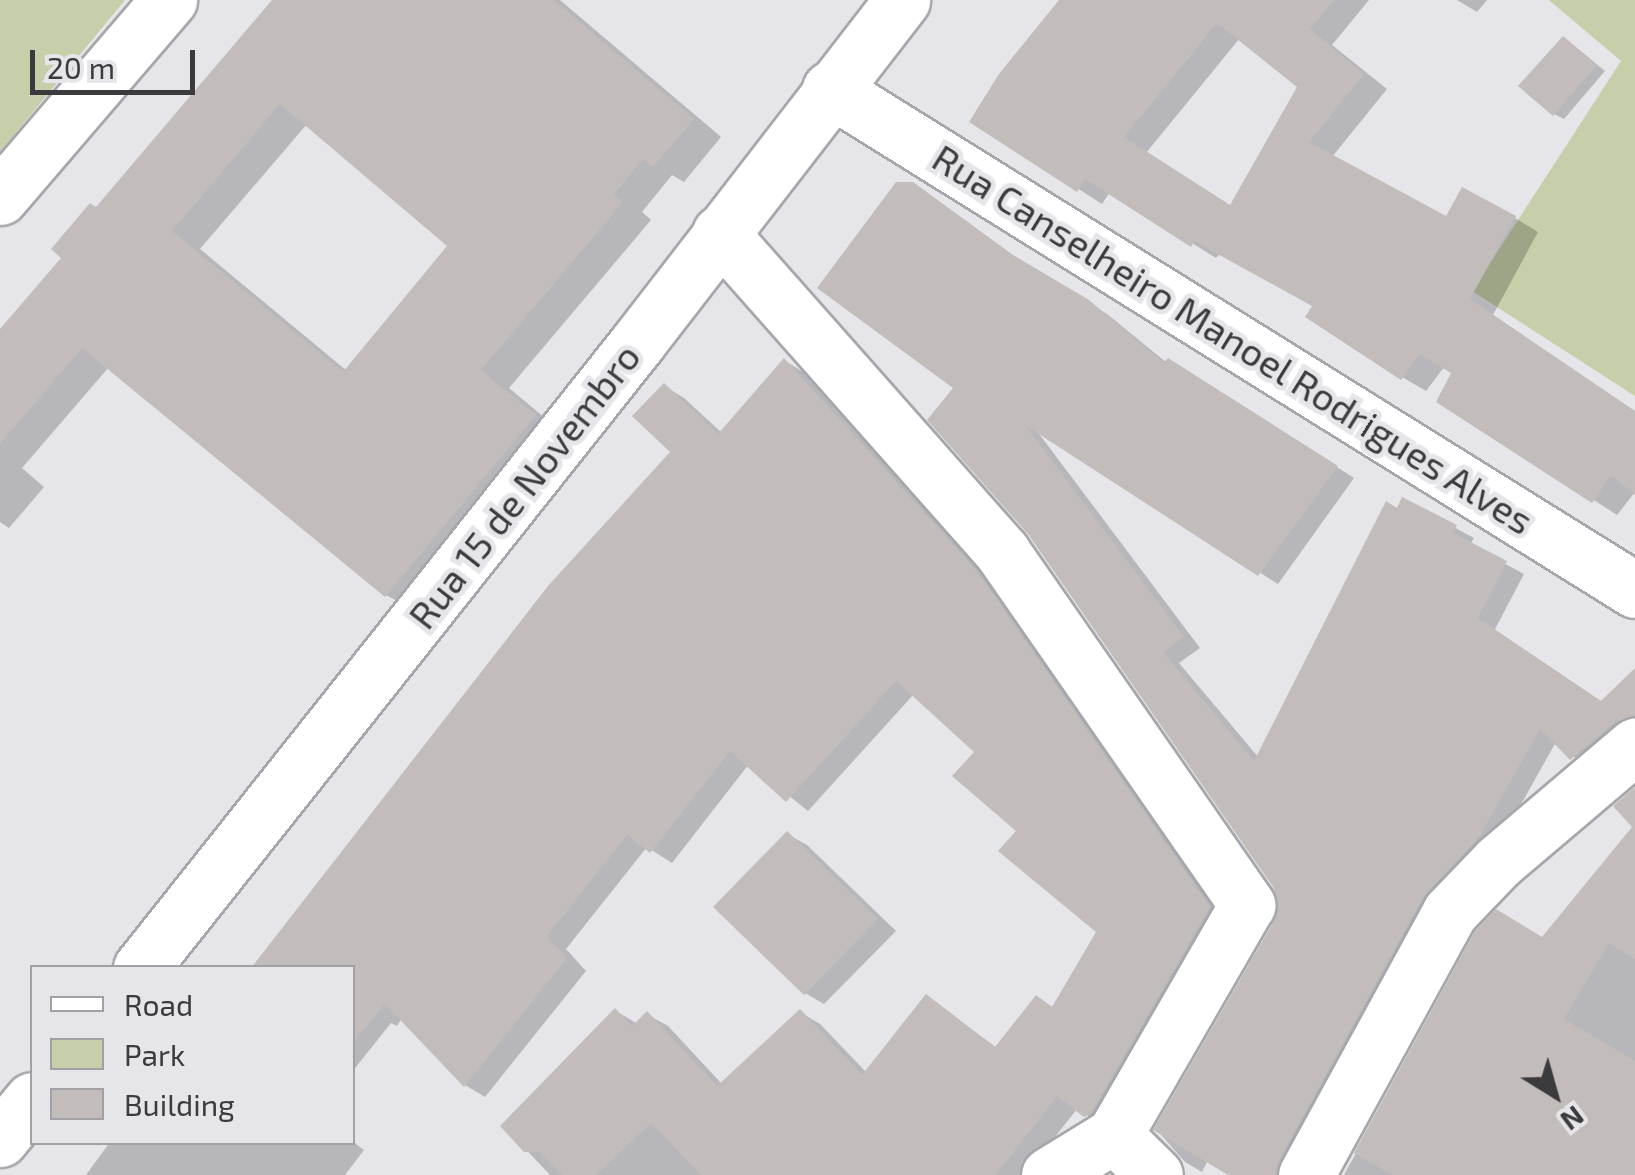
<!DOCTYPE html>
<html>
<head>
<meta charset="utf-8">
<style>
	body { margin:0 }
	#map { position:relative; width:1635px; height:1175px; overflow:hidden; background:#e5e5ea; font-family:"Exo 2",sans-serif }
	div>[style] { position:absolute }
	.green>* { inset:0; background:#c6cfa9 }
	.shadow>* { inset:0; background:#0003 }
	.building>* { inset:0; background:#c2bcbb }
	.roads { filter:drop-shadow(2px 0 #a6a7ab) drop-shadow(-2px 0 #a6a7ab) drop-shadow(0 2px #a6a7ab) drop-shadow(0 -2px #a6a7ab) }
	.minor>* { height:55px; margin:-27.5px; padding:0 27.5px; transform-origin:27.5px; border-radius:27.5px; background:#fff }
	.secondary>* { height:55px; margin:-27.5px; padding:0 27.5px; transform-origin:27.5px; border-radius:27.5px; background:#fff }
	span { translate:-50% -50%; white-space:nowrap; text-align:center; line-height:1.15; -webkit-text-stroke:10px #e5e5ea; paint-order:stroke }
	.street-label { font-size:38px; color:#3b3b3d }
	.legend { position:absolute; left:30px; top:965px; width:325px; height:180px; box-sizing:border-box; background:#e5e5ea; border:2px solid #a1a1a5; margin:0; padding:12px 18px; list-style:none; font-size:30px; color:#3b3b3d }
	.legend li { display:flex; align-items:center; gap:20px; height:50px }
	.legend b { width:50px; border:2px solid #a1a1a5 }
	.north { position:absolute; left:1505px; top:1045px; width:100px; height:100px; -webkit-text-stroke:8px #e5e5ea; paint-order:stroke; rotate:143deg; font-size:28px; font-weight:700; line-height:40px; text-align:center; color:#3b3b3d }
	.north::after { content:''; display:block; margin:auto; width:35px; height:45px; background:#3b3b3d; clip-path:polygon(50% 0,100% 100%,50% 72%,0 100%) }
	.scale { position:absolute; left:30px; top:50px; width:165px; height:45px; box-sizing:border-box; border:5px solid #3b3b3d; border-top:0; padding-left:12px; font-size:30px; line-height:35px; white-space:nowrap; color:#3b3b3d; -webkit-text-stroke:8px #e5e5ea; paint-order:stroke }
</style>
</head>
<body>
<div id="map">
	<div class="green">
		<i style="clip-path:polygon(0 0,125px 0,0 152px)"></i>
		<i style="clip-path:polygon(1549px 0,1635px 0,1635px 396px,1472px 291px,1621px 61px)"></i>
	</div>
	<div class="shadow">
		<i style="clip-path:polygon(evenodd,276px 0,560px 0,721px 137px,684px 182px,672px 175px,642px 212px,651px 220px,509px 388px,563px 433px,415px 611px,386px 595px,109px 367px,22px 468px,44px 487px,9px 528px,0 522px,0 333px,65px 257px,97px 210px,276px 0,307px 124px,450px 245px,347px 371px,200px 249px,307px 124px)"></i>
		<i style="clip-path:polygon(evenodd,1063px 0,1369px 0,1332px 45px,1387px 89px,1332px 157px,1447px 220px,1515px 218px,1538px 232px,1493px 315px,1635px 412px,1635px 492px,1617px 515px,1440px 401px,1454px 372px,1445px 366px,1426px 391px,1402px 377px,1316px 306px,1220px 253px,1216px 258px,1110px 192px,1102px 204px,972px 121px,1063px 0,1240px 38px,1300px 87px,1232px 208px,1146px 153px,1240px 38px)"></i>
		<i style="clip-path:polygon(1457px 0,1487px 0,1477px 12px)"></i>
		<i style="clip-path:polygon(1572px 44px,1605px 71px,1564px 119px,1554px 114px)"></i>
		<i style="clip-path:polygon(912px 184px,1031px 269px,1107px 314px,1167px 363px,1186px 371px,1354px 478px,1278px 584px,1037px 431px,1200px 648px,1179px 663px,1259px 758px,1403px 500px,1474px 538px,1470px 545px,1524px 574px,1494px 631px,1602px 703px,1635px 672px,1635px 734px,1589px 769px,1556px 742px,1497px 847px,1295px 1175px,1231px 1175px,1207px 1162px,1202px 1172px,1185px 1162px,1156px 1129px,1276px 922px,1281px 903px,1275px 886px,956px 388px)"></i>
		<i style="clip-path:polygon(785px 361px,805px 373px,998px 586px,1229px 919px,1106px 1127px,1077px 1109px,1025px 1175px,550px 1175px,504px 1126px,616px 1011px,636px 1023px,648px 1015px,668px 1026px,722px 1084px,800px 1012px,820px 1024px,867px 1073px,927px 997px,997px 1048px,1037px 998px,1054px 1008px,1099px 931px,1019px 830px,977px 752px,914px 694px,808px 811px,749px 764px,672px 863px,647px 847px,566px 949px,586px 971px,485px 1097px,465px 1085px,402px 1018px,397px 1026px,391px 1023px,352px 1072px,352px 968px,673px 452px,664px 386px,684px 398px,722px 433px)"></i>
		<i style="clip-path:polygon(1635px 828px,1635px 1175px,1344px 1175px,1477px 932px,1543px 940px)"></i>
		<i style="clip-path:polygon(787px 834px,807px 845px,896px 931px,824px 1004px,805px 993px)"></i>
		<i style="clip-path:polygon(352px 1141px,364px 1150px,345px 1175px,86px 1175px,110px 1142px)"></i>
	</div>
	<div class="building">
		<i style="clip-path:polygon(evenodd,272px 0,554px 0,694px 119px,653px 167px,643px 159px,614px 194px,623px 202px,481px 370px,536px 415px,385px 597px,82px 348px,0 444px,0 329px,61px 258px,51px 249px,90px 203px,96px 207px,272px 0,280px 104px,447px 246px,343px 372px,172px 231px,280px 104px)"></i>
		<i style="clip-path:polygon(evenodd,1059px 0,1334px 0,1310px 29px,1364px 74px,1309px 142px,1446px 216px,1462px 187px,1516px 216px,1470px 299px,1635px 411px,1635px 495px,1611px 475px,1592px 503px,1436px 402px,1451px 373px,1420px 354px,1401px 380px,1305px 317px,1312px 306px,1194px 241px,1191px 247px,1085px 179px,1077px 192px,969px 122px,999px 74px,1059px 0,1217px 23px,1297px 87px,1230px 205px,1124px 137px,1217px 23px)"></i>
		<i style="clip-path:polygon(1563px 36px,1597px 65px,1553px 116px,1518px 86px)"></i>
		<i style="clip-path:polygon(896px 182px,913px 182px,1013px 255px,1089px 300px,1164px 363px,1168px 358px,1338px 466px,1258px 576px,1025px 425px,1184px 637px,1163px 652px,1254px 761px,1386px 501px,1397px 508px,1402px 497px,1457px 525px,1453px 533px,1507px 561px,1478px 618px,1601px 701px,1635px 668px,1635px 716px,1615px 722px,1570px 760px,1540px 729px,1479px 837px,1423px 897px,1279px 1160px,1275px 1175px,1228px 1175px,1153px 1130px,1274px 921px,1278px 905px,1273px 887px,1028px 534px,927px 420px,953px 388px,817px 288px)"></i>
		<i style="clip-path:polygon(784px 358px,977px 571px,1210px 907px,1091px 1113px,1084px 1117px,1057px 1096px,996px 1175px,701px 1175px,651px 1123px,596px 1175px,562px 1175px,539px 1152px,524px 1152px,500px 1126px,615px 1008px,632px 1026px,647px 1011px,717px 1086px,800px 1009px,862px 1075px,926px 994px,995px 1047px,1036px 995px,1052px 1007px,1096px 932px,998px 851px,1016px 831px,952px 776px,974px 752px,896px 681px,786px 802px,730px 751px,650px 853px,627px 835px,547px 936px,567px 958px,464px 1087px,385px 1004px,352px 1044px,352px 968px,251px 968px,548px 586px,670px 452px,632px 416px,664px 383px,718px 434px)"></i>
		<i style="clip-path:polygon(1635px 787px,1635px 959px,1609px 943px,1564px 1019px,1635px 1061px,1635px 1175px,1392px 1175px,1354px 1153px,1475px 931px,1496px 909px,1542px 937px,1632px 827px,1613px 806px)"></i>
		<i style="clip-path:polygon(787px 831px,878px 919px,804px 995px,713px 907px)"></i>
	</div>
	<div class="roads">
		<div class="minor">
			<i style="left:0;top:197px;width:260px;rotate:-49.4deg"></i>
			<i style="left:720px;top:233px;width:426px;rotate:48.5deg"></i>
			<i style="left:1002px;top:552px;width:430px;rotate:55.2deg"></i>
			<i style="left:1247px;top:905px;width:266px;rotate:120deg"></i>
			<i style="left:1049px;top:1175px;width:76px;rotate:-31.6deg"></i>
			<i style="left:1114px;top:1135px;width:57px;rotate:44.3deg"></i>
			<i style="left:1306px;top:1175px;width:300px;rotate:-61.3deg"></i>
			<i style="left:1450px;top:912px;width:69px;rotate:-46.2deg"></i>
			<i style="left:1498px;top:862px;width:180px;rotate:-40.3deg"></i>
		</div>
		<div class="secondary">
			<i style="left:830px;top:89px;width:948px;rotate:31.9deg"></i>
			<i style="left:141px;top:968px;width:799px;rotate:-51.55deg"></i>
			<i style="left:638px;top:342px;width:432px;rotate:-52.3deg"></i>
			<i style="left:0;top:1139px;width:50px;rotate:-50.6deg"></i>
		</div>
	</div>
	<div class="street-label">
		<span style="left:1233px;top:339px;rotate:32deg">Rua Canselheiro Manoel Rodrigues Alves</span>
		<span style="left:524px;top:486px;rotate:-52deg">Rua 15 de Novembro</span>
	</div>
	<ul class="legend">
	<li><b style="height:12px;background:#fff"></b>Road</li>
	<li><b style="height:28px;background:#c6cfa9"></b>Park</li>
	<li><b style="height:28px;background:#c2bcbb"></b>Building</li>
	</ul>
	<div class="north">N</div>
	<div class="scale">20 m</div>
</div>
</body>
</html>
